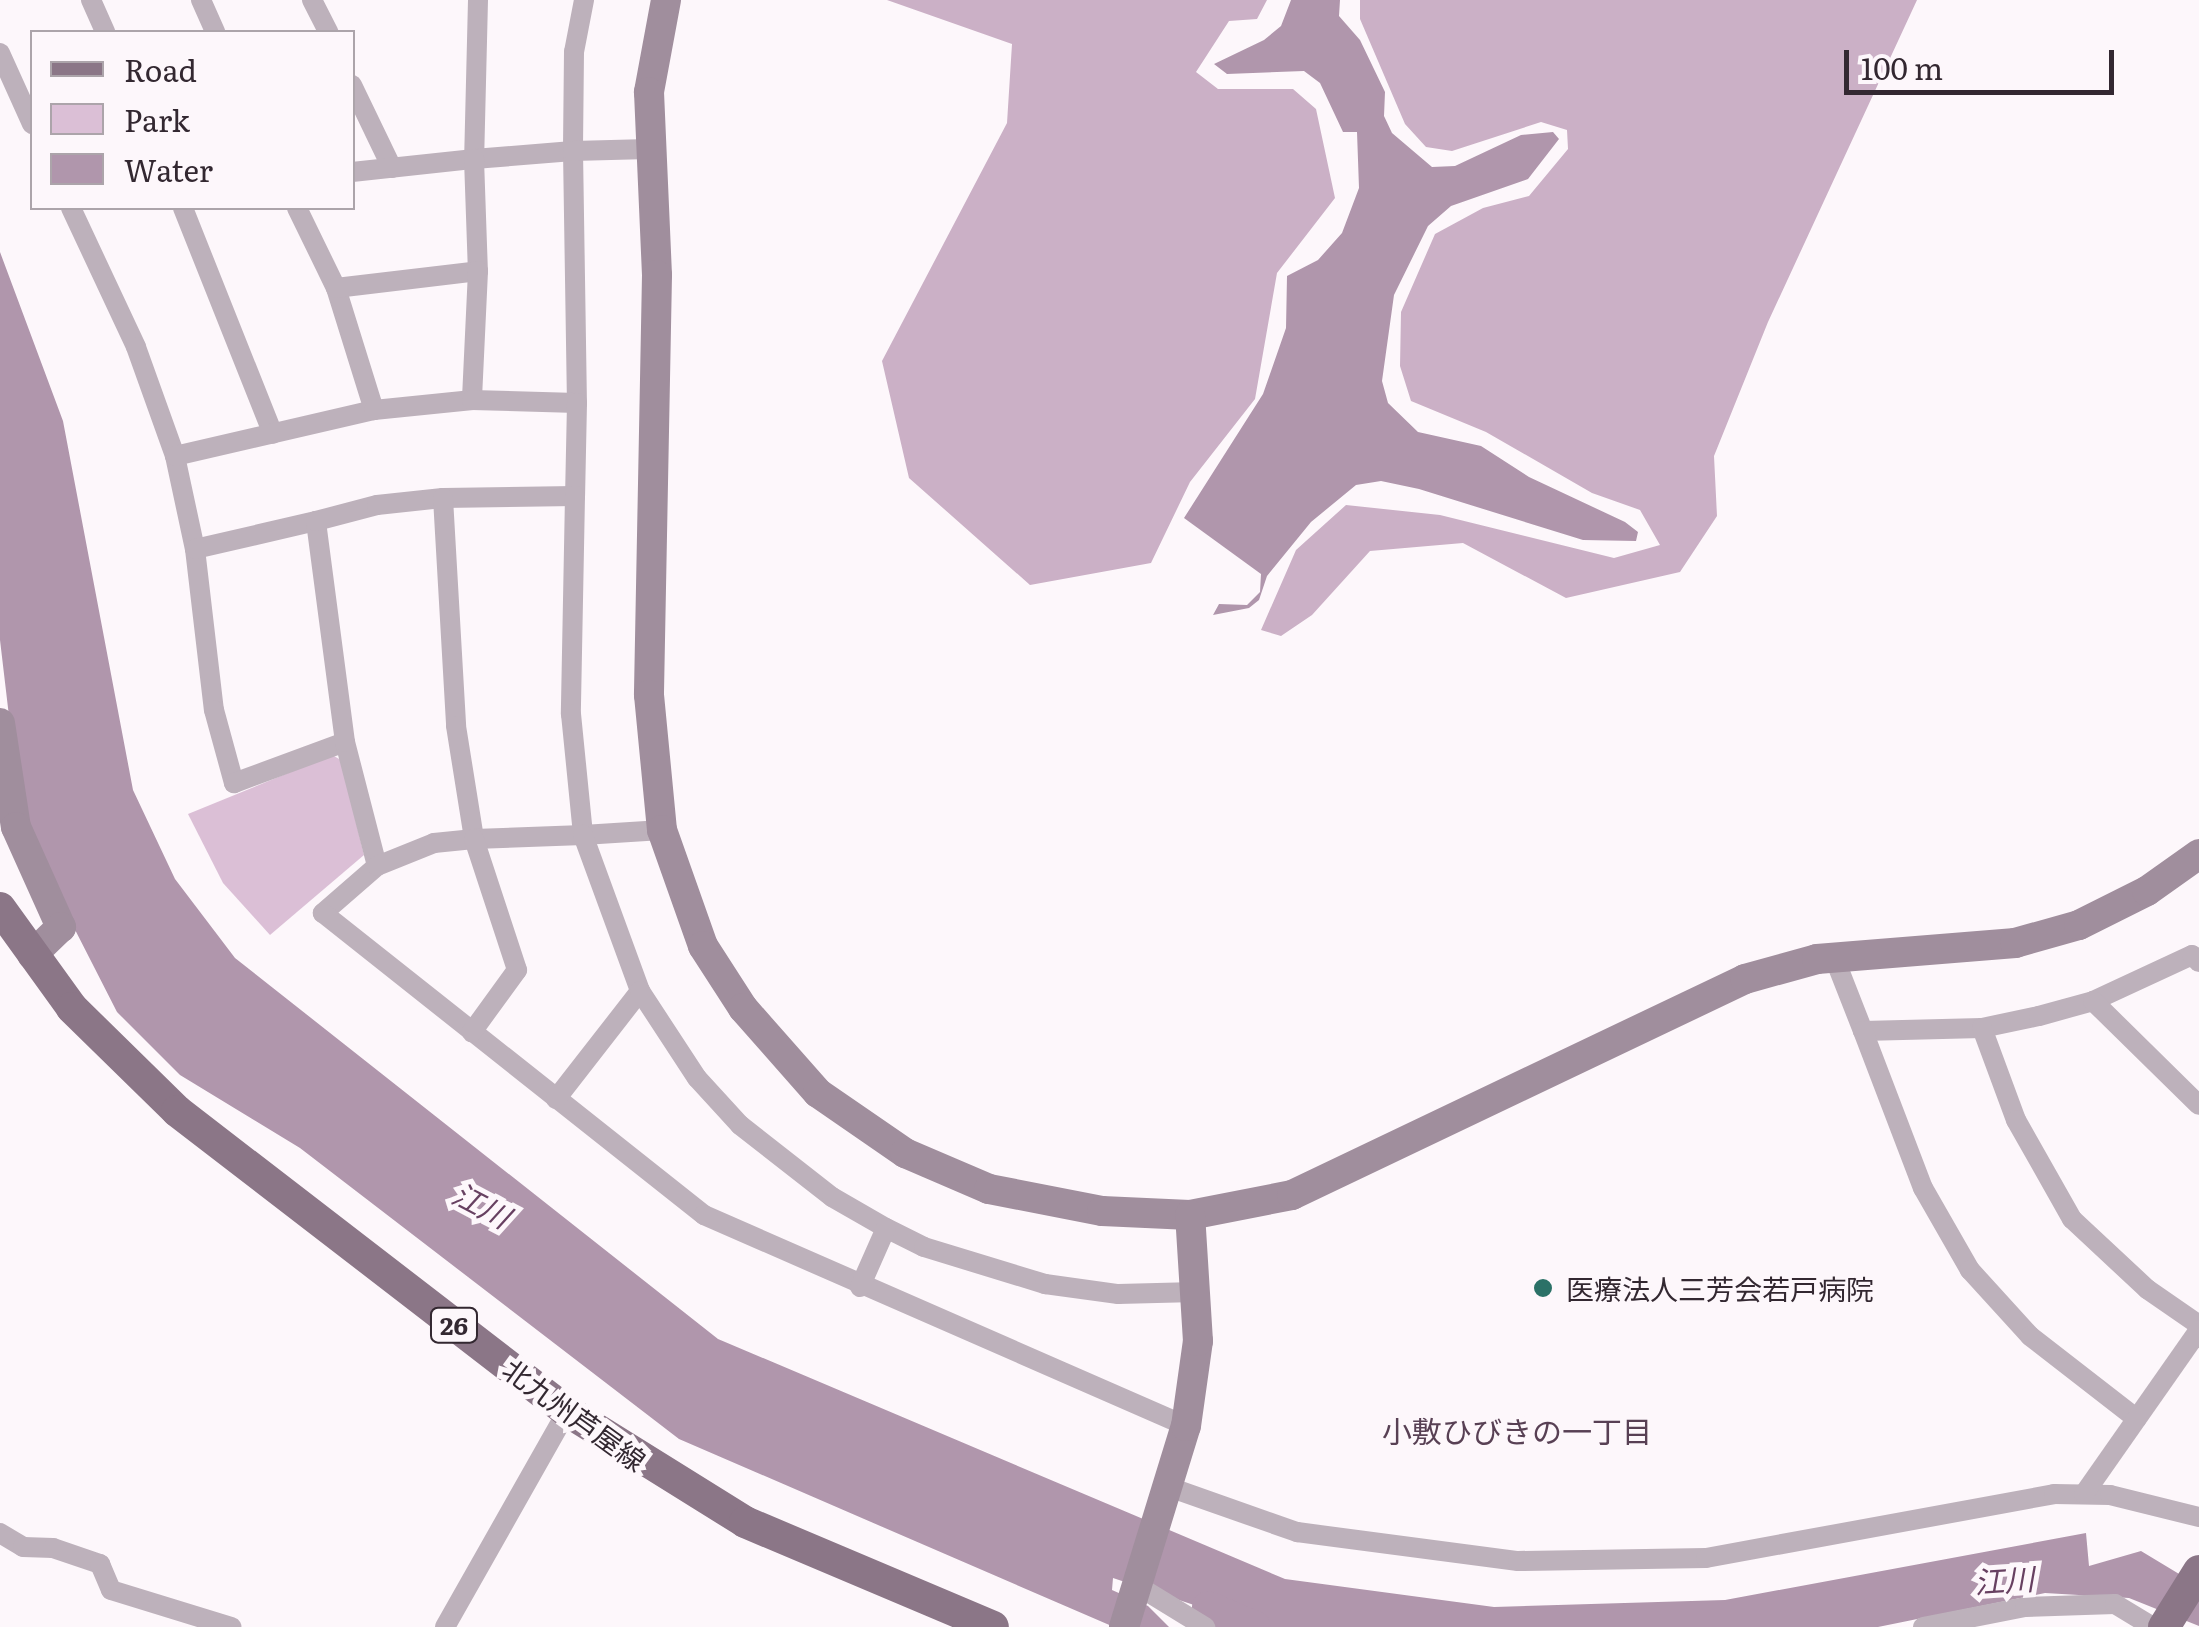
<!DOCTYPE html>
<html>
<head>
<meta charset="utf-8">
<style>
	body { margin:0 }
	#map { position:relative; width:2199px; height:1627px; overflow:hidden; background:#fdf7fb; font-family:Literata,"Noto Sans JP",serif }
	div>[style] { position:absolute }
	.green>* { inset:0; background:#dbbfd6 }
	.forest>* { inset:0; background:#cbb0c6 }
	.water>* { inset:0; background:#b096ac }
	.river>* { height:32px; margin:-16px; padding:0 16px; transform-origin:16px; border-radius:16px; background:#b096ac }
	.street>* { height:20px; margin:-10px; padding:0 10px; transform-origin:10px; border-radius:10px; background:#bdb1bb }
	.secondary>* { height:30px; margin:-15px; padding:0 15px; transform-origin:15px; border-radius:15px; background:#a08e9d }
	.primary>* { height:32px; margin:-16px; padding:0 16px; transform-origin:16px; border-radius:16px; background:#8b7687 }
	.dots>* { width:28px; height:28px; translate:-50% -50%; box-sizing:border-box; border:5px solid #fdf7fb; border-radius:50% }
	span { translate:-50% -50%; white-space:nowrap; text-align:center; line-height:1.15; -webkit-text-stroke:10px #fdf7fb; paint-order:stroke }
	.shield-label span { padding:2px 8px; background:#fdf7fb; border:2px solid; border-radius:8px; -webkit-text-stroke-width:0 }
	.shield-label { font-size:25px; color:#332831; font-weight:700 }
	.poi-label { font-size:28px; color:#332831 }
	.left { translate:0 -50%; text-align:left }
	.street-label { font-size:28px; color:#332831 }
	.water-label { font-size:30px; color:#674061; font-style:italic }
	.neighbourhood-label { font-size:30px; color:#584054 }
	.legend { position:absolute; left:30px; top:30px; width:325px; height:180px; box-sizing:border-box; background:#fdf7fb; border:2px solid #aca4aa; margin:0; padding:12px 18px; list-style:none; font-size:30px; color:#332831 }
	.legend li { display:flex; align-items:center; gap:20px; height:50px }
	.legend b { width:50px; border:2px solid #aca4aa }
	.scale { position:absolute; left:1844px; top:50px; width:270px; height:45px; box-sizing:border-box; border:5px solid #332831; border-top:0; padding-left:12px; font-size:30px; line-height:35px; white-space:nowrap; color:#332831; -webkit-text-stroke:8px #fdf7fb; paint-order:stroke }
</style>
</head>
<body>
<div id="map">
	<div class="green">
		<i style="clip-path:polygon(332px 755px,341px 760px,364px 855px,270px 935px,223px 883px,188px 814px)"></i>
	</div>
	<div class="forest">
		<i style="clip-path:polygon(887px 0,1267px 0,1257px 19px,1229px 21px,1196px 72px,1218px 89px,1293px 89px,1316px 109px,1335px 198px,1277px 273px,1255px 399px,1190px 482px,1151px 563px,1030px 585px,909px 478px,882px 361px,1007px 123px,1012px 44px)"></i>
		<i style="clip-path:polygon(1360px 0,1917px 0,1768px 322px,1714px 456px,1717px 516px,1680px 572px,1566px 598px,1463px 543px,1370px 551px,1312px 615px,1281px 636px,1261px 630px,1296px 550px,1346px 505px,1440px 515px,1614px 558px,1660px 545px,1640px 510px,1592px 493px,1486px 432px,1411px 401px,1400px 366px,1401px 312px,1435px 234px,1483px 208px,1529px 196px,1568px 149px,1567px 130px,1541px 122px,1452px 151px,1426px 147px,1405px 124px,1360px 19px)"></i>
	</div>
	<div class="water">
		<i style="clip-path:polygon(1291px 0,1340px 0,1339px 16px,1360px 40px,1385px 92px,1384px 116px,1392px 133px,1432px 167px,1455px 166px,1521px 135px,1553px 132px,1559px 139px,1528px 179px,1451px 206px,1428px 226px,1394px 295px,1382px 381px,1388px 403px,1418px 432px,1481px 446px,1529px 477px,1625px 522px,1638px 532px,1636px 541px,1583px 540px,1419px 489px,1381px 481px,1356px 485px,1311px 522px,1267px 576px,1259px 600px,1249px 608px,1213px 615px,1219px 604px,1247px 605px,1260px 592px,1261px 574px,1184px 518px,1263px 394px,1286px 328px,1287px 276px,1318px 260px,1342px 233px,1359px 188px,1357px 132px,1343px 132px,1320px 83px,1304px 71px,1227px 74px,1214px 64px,1264px 40px,1281px 26px)"></i>
		<i style="clip-path:polygon(0 252px,63px 421px,133px 790px,175px 879px,235px 958px,718px 1339px,1285px 1579px,1494px 1607px,1725px 1600px,2086px 1533px,2089px 1566px,2141px 1551px,2199px 1586px,2199px 1626px,2129px 1598px,2045px 1593px,1878px 1627px,1260px 1627px,1113px 1578px,1112px 1590px,1148px 1606px,1169px 1627px,1114px 1627px,679px 1439px,300px 1148px,180px 1075px,117px 1012px,43px 867px,17px 784px,0 640px)"></i>
	</div>
	<div class="river">
		<i style="left:1208px;top:1607px;width:51px;rotate:23.1deg"></i>
	</div>
	<div class="street">
		<i style="left:91px;top:0;width:35px;rotate:66deg"></i>
		<i style="left:201px;top:0;width:35px;rotate:66deg"></i>
		<i style="left:312px;top:0;width:36px;rotate:63deg"></i>
		<i style="left:478px;top:0;width:159px;rotate:91.4deg"></i>
		<i style="left:474px;top:159px;width:99px;rotate:-4.6deg"></i>
		<i style="left:573px;top:151px;width:252px;rotate:89.1deg"></i>
		<i style="left:584px;top:0;width:53px;rotate:100.9deg"></i>
		<i style="left:574px;top:52px;width:99px;rotate:90.6deg"></i>
		<i style="left:573px;top:151px;width:76px;rotate:-1.5deg"></i>
		<i style="left:0;top:53px;width:78px;rotate:65.7deg"></i>
		<i style="left:352px;top:85px;width:92px;rotate:64.3deg"></i>
		<i style="left:352px;top:172px;width:123px;rotate:-6.1deg"></i>
		<i style="left:474px;top:159px;width:112px;rotate:88deg"></i>
		<i style="left:71px;top:208px;width:153px;rotate:64.9deg"></i>
		<i style="left:136px;top:347px;width:116px;rotate:70.3deg"></i>
		<i style="left:175px;top:456px;width:95px;rotate:77.9deg"></i>
		<i style="left:195px;top:549px;width:162px;rotate:83.3deg"></i>
		<i style="left:214px;top:710px;width:76px;rotate:74.7deg"></i>
		<i style="left:234px;top:783px;width:118px;rotate:-20.3deg"></i>
		<i style="left:345px;top:742px;width:128px;rotate:75.5deg"></i>
		<i style="left:377px;top:866px;width:72px;rotate:139deg"></i>
		<i style="left:323px;top:913px;width:486px;rotate:38.4deg"></i>
		<i style="left:704px;top:1215px;width:526px;rotate:23.64deg"></i>
		<i style="left:183px;top:208px;width:243px;rotate:68.3deg"></i>
		<i style="left:297px;top:208px;width:89px;rotate:64deg"></i>
		<i style="left:336px;top:288px;width:128px;rotate:72.7deg"></i>
		<i style="left:336px;top:288px;width:143px;rotate:-6.8deg"></i>
		<i style="left:478px;top:271px;width:129px;rotate:92.7deg"></i>
		<i style="left:175px;top:456px;width:204px;rotate:-13deg"></i>
		<i style="left:374px;top:410px;width:99px;rotate:-5.8deg"></i>
		<i style="left:472px;top:400px;width:105px;rotate:1.6deg"></i>
		<i style="left:577px;top:403px;width:93px;rotate:91.2deg"></i>
		<i style="left:443px;top:498px;width:132px;rotate:-0.9deg"></i>
		<i style="left:575px;top:496px;width:218px;rotate:91.1deg"></i>
		<i style="left:571px;top:714px;width:122px;rotate:84.3deg"></i>
		<i style="left:583px;top:835px;width:79px;rotate:-3.6deg"></i>
		<i style="left:195px;top:549px;width:124px;rotate:-13deg"></i>
		<i style="left:345px;top:742px;width:223px;rotate:-97.5deg"></i>
		<i style="left:316px;top:521px;width:63px;rotate:-14.7deg"></i>
		<i style="left:377px;top:505px;width:66px;rotate:-6.1deg"></i>
		<i style="left:443px;top:498px;width:228px;rotate:86.7deg"></i>
		<i style="left:456px;top:726px;width:114px;rotate:80.9deg"></i>
		<i style="left:474px;top:839px;width:109px;rotate:-2.1deg"></i>
		<i style="left:583px;top:835px;width:166px;rotate:69.9deg"></i>
		<i style="left:377px;top:866px;width:61px;rotate:-22deg"></i>
		<i style="left:434px;top:843px;width:40px;rotate:-5.7deg"></i>
		<i style="left:474px;top:839px;width:138px;rotate:71.8deg"></i>
		<i style="left:517px;top:970px;width:77px;rotate:126deg"></i>
		<i style="left:1834px;top:957px;width:79px;rotate:68.6deg"></i>
		<i style="left:1863px;top:1031px;width:119px;rotate:-1.4deg"></i>
		<i style="left:1982px;top:1028px;width:58px;rotate:-11.9deg"></i>
		<i style="left:2039px;top:1016px;width:56px;rotate:-15.5deg"></i>
		<i style="left:2093px;top:1001px;width:109px;rotate:-24.9deg"></i>
		<i style="left:2192px;top:955px;width:10px;rotate:45deg"></i>
		<i style="left:2093px;top:1001px;width:148px;rotate:44.5deg"></i>
		<i style="left:1982px;top:1028px;width:98px;rotate:69.7deg"></i>
		<i style="left:2016px;top:1120px;width:114px;rotate:60.5deg"></i>
		<i style="left:2072px;top:1219px;width:103px;rotate:43deg"></i>
		<i style="left:2147px;top:1289px;width:63px;rotate:34.7deg"></i>
		<i style="left:1863px;top:1031px;width:168px;rotate:69.1deg"></i>
		<i style="left:1923px;top:1188px;width:95px;rotate:60.2deg"></i>
		<i style="left:1970px;top:1270px;width:89px;rotate:47.7deg"></i>
		<i style="left:2030px;top:1336px;width:135px;rotate:37.8deg"></i>
		<i style="left:556px;top:1099px;width:137px;rotate:-52.1deg"></i>
		<i style="left:640px;top:991px;width:104px;rotate:56.8deg"></i>
		<i style="left:697px;top:1078px;width:64px;rotate:47.5deg"></i>
		<i style="left:740px;top:1125px;width:117px;rotate:38deg"></i>
		<i style="left:832px;top:1197px;width:62px;rotate:29.9deg"></i>
		<i style="left:886px;top:1228px;width:42px;rotate:26.6deg"></i>
		<i style="left:924px;top:1247px;width:127px;rotate:17deg"></i>
		<i style="left:1045px;top:1284px;width:74px;rotate:7.8deg"></i>
		<i style="left:1118px;top:1294px;width:78px;rotate:-1.5deg"></i>
		<i style="left:860px;top:1287px;width:64px;rotate:-66.2deg"></i>
		<i style="left:1169px;top:1487px;width:136px;rotate:19.4deg"></i>
		<i style="left:1297px;top:1532px;width:223px;rotate:7.5deg"></i>
		<i style="left:1518px;top:1561px;width:188px;rotate:-0.9deg"></i>
		<i style="left:1706px;top:1558px;width:354px;rotate:-10.4deg"></i>
		<i style="left:2054px;top:1494px;width:56px;rotate:1deg"></i>
		<i style="left:2110px;top:1495px;width:92px;rotate:13.9deg"></i>
		<i style="left:2084px;top:1494px;width:200px;rotate:-55deg"></i>
		<i style="left:0;top:1533px;width:27px;rotate:31deg"></i>
		<i style="left:23px;top:1547px;width:30px;rotate:2deg"></i>
		<i style="left:53px;top:1548px;width:50px;rotate:18.8deg"></i>
		<i style="left:100px;top:1564px;width:28px;rotate:67deg"></i>
		<i style="left:111px;top:1590px;width:126px;rotate:17.1deg"></i>
		<i style="left:1138px;top:1586px;width:79px;rotate:31.5deg"></i>
		<i style="left:445px;top:1627px;width:248px;rotate:-60.5deg"></i>
		<i style="left:1923px;top:1627px;width:104px;rotate:-11.1deg"></i>
		<i style="left:2025px;top:1607px;width:90px;rotate:-1.9deg"></i>
		<i style="left:2115px;top:1604px;width:44px;rotate:31.2deg"></i>
	</div>
	<div class="secondary">
		<i style="left:666px;top:0;width:94px;rotate:100.5deg"></i>
		<i style="left:649px;top:92px;width:183px;rotate:87.5deg"></i>
		<i style="left:657px;top:275px;width:420px;rotate:91.1deg"></i>
		<i style="left:649px;top:695px;width:136px;rotate:84.5deg"></i>
		<i style="left:662px;top:830px;width:123px;rotate:70.5deg"></i>
		<i style="left:703px;top:946px;width:74px;rotate:57.2deg"></i>
		<i style="left:743px;top:1008px;width:113px;rotate:48.6deg"></i>
		<i style="left:818px;top:1093px;width:106px;rotate:34.6deg"></i>
		<i style="left:905px;top:1153px;width:91px;rotate:23.2deg"></i>
		<i style="left:989px;top:1189px;width:115px;rotate:11deg"></i>
		<i style="left:1102px;top:1211px;width:88px;rotate:2.6deg"></i>
		<i style="left:1190px;top:1215px;width:104px;rotate:-11.1deg"></i>
		<i style="left:1292px;top:1195px;width:502px;rotate:-25.49deg"></i>
		<i style="left:1745px;top:979px;width:75px;rotate:-15.5deg"></i>
		<i style="left:1817px;top:959px;width:199px;rotate:-4.6deg"></i>
		<i style="left:2015px;top:943px;width:66px;rotate:-15.7deg"></i>
		<i style="left:2079px;top:925px;width:76px;rotate:-26.6deg"></i>
		<i style="left:2147px;top:891px;width:64px;rotate:-35.4deg"></i>
		<i style="left:0;top:723px;width:105px;rotate:81.3deg"></i>
		<i style="left:16px;top:827px;width:110px;rotate:65.8deg"></i>
		<i style="left:61px;top:927px;width:40px;rotate:136deg"></i>
		<i style="left:1124px;top:1627px;width:210px;rotate:-72.9deg"></i>
		<i style="left:1186px;top:1426px;width:86px;rotate:-82deg"></i>
		<i style="left:1198px;top:1341px;width:126px;rotate:-93.6deg"></i>
	</div>
	<div class="primary">
		<i style="left:0;top:908px;width:123px;rotate:54.2deg"></i>
		<i style="left:72px;top:1008px;width:147px;rotate:44.4deg"></i>
		<i style="left:177px;top:1111px;width:492px;rotate:37.6deg"></i>
		<i style="left:567px;top:1411px;width:210px;rotate:31.9deg"></i>
		<i style="left:745px;top:1522px;width:269px;rotate:22.9deg"></i>
		<i style="left:2164px;top:1627px;width:66px;rotate:-58deg"></i>
	</div>
	<div class="dots">
		<i style="left:1543px;top:1288px;background:#2b7167"></i>
	</div>
	<div class="shield-label">
		<span style="left:454px;top:1325px">26</span>
	</div>
	<div class="poi-label">
		<span class="left" style="left:1566px;top:1288px">医療法人三芳会若戸病院</span>
	</div>
	<div class="street-label">
		<span style="left:575px;top:1414px;rotate:36deg">北九州芦屋線</span>
	</div>
	<div class="water-label">
		<span style="left:482px;top:1204px;rotate:28deg">江川</span>
		<span style="left:2004px;top:1579px;rotate:-4deg">江川</span>
	</div>
	<div class="neighbourhood-label">
		<span style="left:1517px;top:1430px">小敷ひびきの一丁目</span>
	</div>
	<ul class="legend">
	<li><b style="height:12px;background:#8b7687"></b>Road</li>
	<li><b style="height:28px;background:#dbbfd6"></b>Park</li>
	<li><b style="height:28px;background:#b096ac"></b>Water</li>
	</ul>
	<div class="scale">100 m</div>
</div>
</body>
</html>
